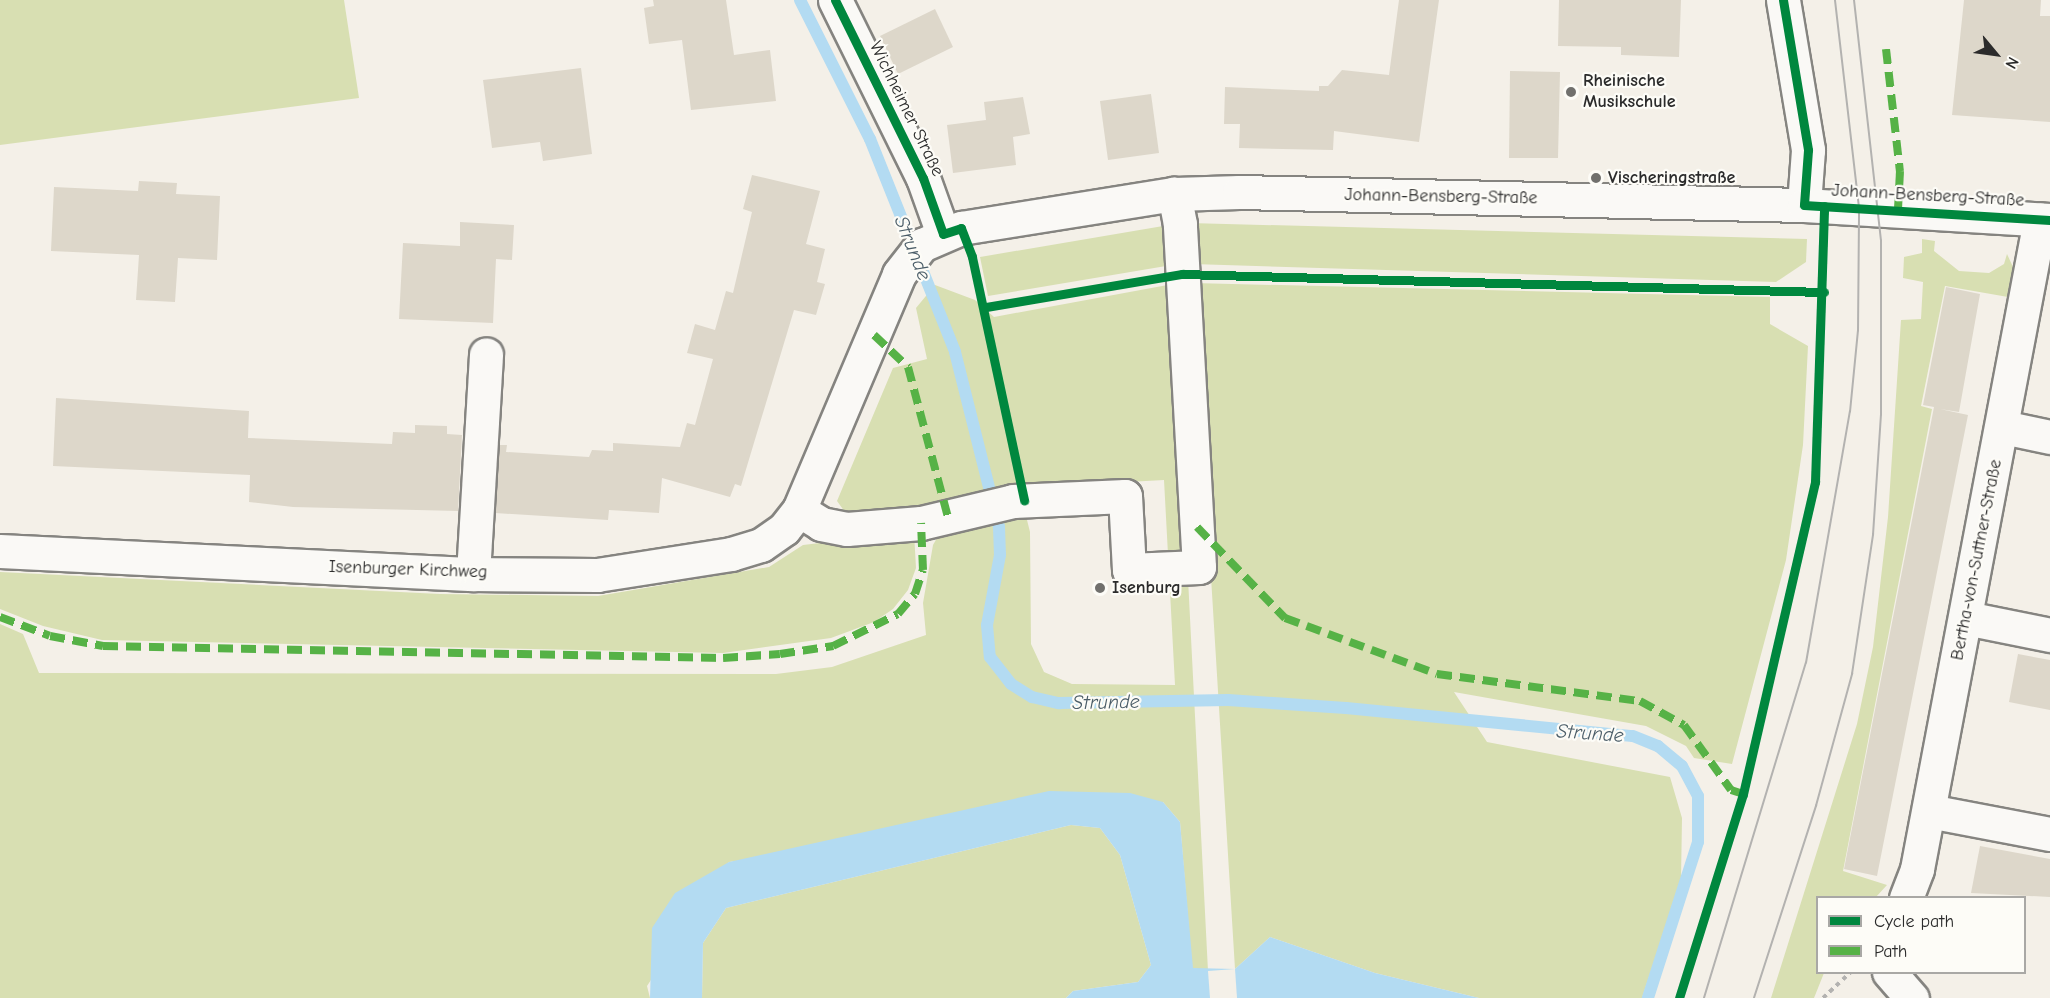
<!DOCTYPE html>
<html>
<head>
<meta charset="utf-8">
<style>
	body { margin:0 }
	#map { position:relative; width:2050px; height:998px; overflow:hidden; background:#f4f0e8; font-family:"Comic Neue",sans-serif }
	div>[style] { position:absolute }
	.green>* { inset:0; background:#d8dfb2 }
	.water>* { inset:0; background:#b3dbf2 }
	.pier>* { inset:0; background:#f4f0e8 }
	.stream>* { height:12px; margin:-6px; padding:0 6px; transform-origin:6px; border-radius:6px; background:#b3dbf2 }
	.building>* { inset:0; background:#ddd7ca }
	.path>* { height:4px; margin-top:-2px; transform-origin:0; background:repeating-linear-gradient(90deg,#b3b2b0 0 4.5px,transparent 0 9px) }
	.roads { filter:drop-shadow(2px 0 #858480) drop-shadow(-2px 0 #858480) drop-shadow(0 2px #858480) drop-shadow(0 -2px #858480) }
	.minor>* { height:33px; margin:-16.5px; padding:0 16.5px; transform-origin:16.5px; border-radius:16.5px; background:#faf9f6 }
	.tram>* { height:1.5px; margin:-0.75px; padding:0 0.75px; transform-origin:0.75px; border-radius:0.75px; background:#b3b2b0 }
	.quiet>* { height:8px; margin-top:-4px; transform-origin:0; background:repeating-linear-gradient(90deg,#56b246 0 15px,transparent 0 23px) }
	.cycleway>* { height:9px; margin:-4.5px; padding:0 4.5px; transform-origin:4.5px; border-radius:4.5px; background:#00873e }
	.dots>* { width:16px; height:16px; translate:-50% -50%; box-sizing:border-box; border:3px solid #fdfcf7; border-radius:50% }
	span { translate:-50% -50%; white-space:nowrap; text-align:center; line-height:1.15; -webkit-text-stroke:4.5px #fdfcf7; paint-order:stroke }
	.poi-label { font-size:18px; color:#2b2b2b; font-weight:700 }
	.left { translate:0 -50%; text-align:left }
	.street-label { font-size:18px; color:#2b2b2b }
	.water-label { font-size:20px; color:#4b5d68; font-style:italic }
	.legend { position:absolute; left:1816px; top:896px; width:210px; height:78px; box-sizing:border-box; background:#fdfcf7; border:2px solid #a9a8a5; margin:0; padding:8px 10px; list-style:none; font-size:18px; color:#2b2b2b }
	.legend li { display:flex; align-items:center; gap:12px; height:30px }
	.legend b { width:30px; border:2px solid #a9a8a5 }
	.north { position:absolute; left:1966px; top:24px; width:60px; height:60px; -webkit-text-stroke:4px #fdfcf7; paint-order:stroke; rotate:119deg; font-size:16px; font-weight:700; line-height:24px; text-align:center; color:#2b2b2b }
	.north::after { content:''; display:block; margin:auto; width:21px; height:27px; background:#2b2b2b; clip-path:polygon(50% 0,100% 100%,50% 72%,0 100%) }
</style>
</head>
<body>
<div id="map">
	<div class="green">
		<i style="clip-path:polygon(0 0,344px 0,359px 98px,0 145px)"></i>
		<i style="clip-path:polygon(1189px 223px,1807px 239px,1806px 262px,1776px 282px,1192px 264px)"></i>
		<i style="clip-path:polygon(1169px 225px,1172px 265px,988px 296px,980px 257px)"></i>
		<i style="clip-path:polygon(1922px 239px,1935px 241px,1934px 251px,1959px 271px,1989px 273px,2004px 264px,2007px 254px,2013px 267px,2008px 297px,1945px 286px,1921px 406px,1932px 409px,1843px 871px,1887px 885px,1876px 897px,1818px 898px,1818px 972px,1824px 973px,1814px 998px,1771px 998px,1857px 724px,1873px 647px,1888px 517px,1901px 320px,1921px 319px,1923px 282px,1903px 278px,1904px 257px,1922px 253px)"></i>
		<i style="clip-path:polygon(1193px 283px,1770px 297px,1770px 324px,1808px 346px,1803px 445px,1786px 560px,1732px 764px,1694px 758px,1686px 746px,1646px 726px,1454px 692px,1487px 742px,1670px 777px,1682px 818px,1681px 880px,1642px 998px,1479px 998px,1375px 973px,1270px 937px,1235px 969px)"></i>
		<i style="clip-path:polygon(evenodd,1173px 284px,1208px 971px,1192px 968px,1180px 822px,1163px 802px,729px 862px,647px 986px,650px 998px,0 998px,0 624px,23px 634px,39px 673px,776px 674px,832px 667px,926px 635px,923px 603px,933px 545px,958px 501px,850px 519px,837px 501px,893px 368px,927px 359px,916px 308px,935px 285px,975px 300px,994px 317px,1173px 284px,1164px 480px,1175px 685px,1072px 684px,1044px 672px,1031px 644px,1030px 532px,1019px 488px,1164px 480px)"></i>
		<i style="clip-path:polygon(914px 532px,916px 568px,908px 590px,893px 609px,874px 622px,831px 638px,723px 653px,102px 640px,43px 626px,0 609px,0 572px,440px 594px,598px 596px,769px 567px,803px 545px)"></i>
		<i style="clip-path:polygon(1071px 825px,1100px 828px,1120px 855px,1151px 965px,1138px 982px,1073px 991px,1066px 998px,702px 998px,703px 943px,726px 908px)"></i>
	</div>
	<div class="water">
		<i style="clip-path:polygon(1049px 791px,1130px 793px,1163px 802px,1180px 822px,1193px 968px,1235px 969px,1270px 937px,1375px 973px,1479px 998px,1066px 998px,1073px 991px,1138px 982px,1151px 965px,1120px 855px,1100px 828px,1071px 825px,726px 908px,703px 943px,702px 998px,650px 998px,652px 928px,675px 893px,729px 862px)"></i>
	</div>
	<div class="pier">
		<i style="clip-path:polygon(1235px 969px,1237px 998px,1210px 998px,1208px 971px)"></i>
	</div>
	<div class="stream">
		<i style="left:800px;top:0;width:156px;rotate:63.3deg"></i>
		<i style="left:870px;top:139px;width:229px;rotate:68.2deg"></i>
		<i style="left:955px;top:352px;width:180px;rotate:75.9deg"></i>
		<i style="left:999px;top:527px;width:28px;rotate:88deg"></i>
		<i style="left:1000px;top:555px;width:71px;rotate:100.5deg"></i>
		<i style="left:987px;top:625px;width:32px;rotate:85deg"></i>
		<i style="left:990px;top:657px;width:34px;rotate:52deg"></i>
		<i style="left:1011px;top:684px;width:25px;rotate:32deg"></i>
		<i style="left:1032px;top:697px;width:28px;rotate:13deg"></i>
		<i style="left:1059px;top:703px;width:169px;rotate:-1deg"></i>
		<i style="left:1228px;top:700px;width:118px;rotate:3.9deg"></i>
		<i style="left:1346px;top:708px;width:288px;rotate:5.6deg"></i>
		<i style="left:1633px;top:736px;width:27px;rotate:22deg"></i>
		<i style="left:1658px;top:746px;width:31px;rotate:40deg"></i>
		<i style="left:1682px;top:766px;width:34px;rotate:62deg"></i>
		<i style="left:1698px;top:796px;width:46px;rotate:90deg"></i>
		<i style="left:1698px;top:842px;width:164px;rotate:107.8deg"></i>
	</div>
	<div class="building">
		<i style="clip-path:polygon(653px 0,726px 0,734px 55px,770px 50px,776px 101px,691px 110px,682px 40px,649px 44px,644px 8px,654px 6px)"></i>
		<i style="clip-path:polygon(1399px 0,1439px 0,1419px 142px,1334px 131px,1333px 150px,1239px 148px,1240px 124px,1224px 124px,1225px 87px,1319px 91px,1319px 86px,1328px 86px,1342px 70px,1389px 75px)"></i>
		<i style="clip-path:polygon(1559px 0,1681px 0,1679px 57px,1621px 55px,1621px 47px,1558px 46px)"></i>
		<i style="clip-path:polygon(1964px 0,2041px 0,2040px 16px,2050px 16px,2050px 122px,1952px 115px)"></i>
		<i style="clip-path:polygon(935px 9px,953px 47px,898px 74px,880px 36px)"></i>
		<i style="clip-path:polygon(581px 68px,592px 154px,543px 161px,540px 142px,492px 148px,483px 80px)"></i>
		<i style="clip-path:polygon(1510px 71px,1560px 72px,1558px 158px,1509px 158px)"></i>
		<i style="clip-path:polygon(1151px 94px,1159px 153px,1108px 160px,1100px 101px)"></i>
		<i style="clip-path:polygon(1023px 97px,1030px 134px,1013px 137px,1016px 165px,953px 173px,947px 125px,986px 120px,984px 102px)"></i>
		<i style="clip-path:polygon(752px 175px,820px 191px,806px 244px,825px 249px,817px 282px,825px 284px,816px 315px,794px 310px,741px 486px,735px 484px,730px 497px,662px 478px,659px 513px,609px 510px,608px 520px,495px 513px,499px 445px,507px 445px,506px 452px,589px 457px,592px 450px,613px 451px,613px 443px,680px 447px,687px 423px,695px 425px,713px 359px,687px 353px,695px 324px,715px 330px,726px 291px,733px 293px,752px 212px,743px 209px)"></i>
		<i style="clip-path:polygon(139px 181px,177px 183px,176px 194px,220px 196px,217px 260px,178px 258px,175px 302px,136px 300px,139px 255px,51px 251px,54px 187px,138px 191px)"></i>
		<i style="clip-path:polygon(460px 222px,514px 225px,512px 260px,496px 259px,493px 323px,399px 319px,403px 243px,460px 246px)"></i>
		<i style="clip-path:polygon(1946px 287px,1980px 294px,1959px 412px,1940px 409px,1968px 415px,1877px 876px,1844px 869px,1934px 407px,1923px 405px)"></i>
		<i style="clip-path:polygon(56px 398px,249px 411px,248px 438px,392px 444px,393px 432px,415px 433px,415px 425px,447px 426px,447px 434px,462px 435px,458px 511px,293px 507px,249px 502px,250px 475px,53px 466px)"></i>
		<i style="clip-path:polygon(2018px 654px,2050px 660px,2050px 710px,2009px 702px)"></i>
		<i style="clip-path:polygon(1980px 846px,2050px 859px,2050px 897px,1971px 893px)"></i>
	</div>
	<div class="path">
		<i style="left:1823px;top:998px;width:38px;rotate:-43deg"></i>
	</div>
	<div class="roads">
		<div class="minor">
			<i style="left:835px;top:0;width:199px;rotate:63.7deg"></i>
			<i style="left:923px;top:178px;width:59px;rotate:70.3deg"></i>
			<i style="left:1783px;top:0;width:152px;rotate:80.5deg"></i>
			<i style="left:1808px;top:150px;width:55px;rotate:94.2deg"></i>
			<i style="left:2003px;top:427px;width:48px;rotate:12deg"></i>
			<i style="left:799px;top:510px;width:26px;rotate:32deg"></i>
			<i style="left:821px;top:524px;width:26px;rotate:11deg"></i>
			<i style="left:847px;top:529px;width:74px;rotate:-4.6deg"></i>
			<i style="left:921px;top:523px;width:95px;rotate:-13.4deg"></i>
			<i style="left:1013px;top:501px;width:112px;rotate:-2.6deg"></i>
			<i style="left:1125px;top:496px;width:74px;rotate:86.9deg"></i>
			<i style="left:1129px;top:570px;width:70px;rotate:-2.5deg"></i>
			<i style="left:1199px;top:567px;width:344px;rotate:-93.2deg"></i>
			<i style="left:1180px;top:224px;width:31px;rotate:-101deg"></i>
			<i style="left:0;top:551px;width:474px;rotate:2.8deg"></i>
			<i style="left:473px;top:574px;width:124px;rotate:0.5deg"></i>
			<i style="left:597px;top:575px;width:136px;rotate:-8.9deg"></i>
			<i style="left:731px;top:554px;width:31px;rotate:-17deg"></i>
			<i style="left:761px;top:545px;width:28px;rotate:-35deg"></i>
			<i style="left:784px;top:529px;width:24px;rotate:-52deg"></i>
			<i style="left:799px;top:510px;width:256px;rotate:-67deg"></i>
			<i style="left:899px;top:274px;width:37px;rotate:-52deg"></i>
			<i style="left:922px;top:245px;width:43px;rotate:-23.6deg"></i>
			<i style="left:961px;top:228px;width:216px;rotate:-9.1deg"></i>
			<i style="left:1174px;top:194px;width:65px;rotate:-1.8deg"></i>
			<i style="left:1239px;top:192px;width:565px;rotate:1.32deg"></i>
			<i style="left:1804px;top:205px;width:246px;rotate:3.5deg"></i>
			<i style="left:473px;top:574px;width:220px;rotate:-86.6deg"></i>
			<i style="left:1966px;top:618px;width:86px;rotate:11.4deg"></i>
			<i style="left:1929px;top:811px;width:123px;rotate:10.8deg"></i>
			<i style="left:1906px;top:898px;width:31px;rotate:-69deg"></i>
			<i style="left:1917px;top:869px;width:661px;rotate:-79.27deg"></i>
			<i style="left:1889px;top:972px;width:35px;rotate:49deg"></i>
		</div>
	</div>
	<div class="tram">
		<i style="left:1704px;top:998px;width:350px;rotate:-73.1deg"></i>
		<i style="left:1806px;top:663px;width:255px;rotate:-80.1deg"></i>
		<i style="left:1850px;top:412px;width:81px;rotate:-84.4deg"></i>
		<i style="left:1858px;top:331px;width:123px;rotate:-89.5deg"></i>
		<i style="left:1859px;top:208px;width:209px;rotate:-96.6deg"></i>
		<i style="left:1754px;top:998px;width:202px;rotate:-72.1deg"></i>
		<i style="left:1816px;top:806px;width:137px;rotate:-74.7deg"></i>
		<i style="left:1852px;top:674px;width:141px;rotate:-81.4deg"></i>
		<i style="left:1873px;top:535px;width:120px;rotate:-86.2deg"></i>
		<i style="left:1881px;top:415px;width:174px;rotate:-90deg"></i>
		<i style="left:1881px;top:241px;width:243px;rotate:-96.4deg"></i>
	</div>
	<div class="quiet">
		<i style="left:1886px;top:49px;width:123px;rotate:83.5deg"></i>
		<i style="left:1900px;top:171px;width:39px;rotate:93deg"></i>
		<i style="left:874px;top:335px;width:47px;rotate:43.3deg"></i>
		<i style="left:908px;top:367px;width:155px;rotate:75.1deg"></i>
		<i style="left:1197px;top:527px;width:127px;rotate:46deg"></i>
		<i style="left:1285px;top:618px;width:162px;rotate:20.2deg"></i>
		<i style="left:1437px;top:674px;width:205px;rotate:7.6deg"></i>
		<i style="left:1640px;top:701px;width:50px;rotate:28.6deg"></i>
		<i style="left:1684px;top:725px;width:80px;rotate:54.1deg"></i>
		<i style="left:1731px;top:790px;width:13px;rotate:18deg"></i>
		<i style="left:0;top:617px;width:53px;rotate:20.8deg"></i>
		<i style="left:50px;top:636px;width:54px;rotate:10.7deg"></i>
		<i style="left:103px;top:646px;width:620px;rotate:1.11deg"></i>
		<i style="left:723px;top:658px;width:57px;rotate:-4deg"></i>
		<i style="left:780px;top:654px;width:54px;rotate:-8.6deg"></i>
		<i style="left:833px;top:646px;width:72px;rotate:-26.2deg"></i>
		<i style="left:898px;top:614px;width:26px;rotate:-50deg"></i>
		<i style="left:915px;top:594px;width:25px;rotate:-72deg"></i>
		<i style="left:923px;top:570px;width:47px;rotate:-92.4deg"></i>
	</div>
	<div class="cycleway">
		<i style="left:835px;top:0;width:199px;rotate:63.7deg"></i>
		<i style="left:923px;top:178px;width:59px;rotate:70.3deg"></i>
		<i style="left:943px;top:234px;width:19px;rotate:-18deg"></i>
		<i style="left:961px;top:228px;width:31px;rotate:69deg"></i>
		<i style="left:972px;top:257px;width:249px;rotate:77.9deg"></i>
		<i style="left:1783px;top:0;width:152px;rotate:80.5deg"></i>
		<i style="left:1808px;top:150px;width:55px;rotate:94.2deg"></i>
		<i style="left:1804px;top:205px;width:246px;rotate:3.5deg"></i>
		<i style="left:986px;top:307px;width:199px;rotate:-9.6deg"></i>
		<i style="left:1182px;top:274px;width:642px;rotate:1.61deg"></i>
		<i style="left:1679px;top:998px;width:214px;rotate:-72.6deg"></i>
		<i style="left:1743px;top:794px;width:320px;rotate:-77deg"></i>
		<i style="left:1815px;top:482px;width:276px;rotate:-88.1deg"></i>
	</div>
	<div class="dots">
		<i style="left:1571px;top:92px;background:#71706d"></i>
		<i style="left:1596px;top:178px;background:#71706d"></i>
		<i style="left:1100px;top:588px;background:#71706d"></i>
	</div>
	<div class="poi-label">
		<span class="left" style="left:1583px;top:92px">Rheinische<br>Musikschule</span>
		<span class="left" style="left:1608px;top:178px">Vischeringstraße</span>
		<span class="left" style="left:1112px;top:588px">Isenburg</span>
	</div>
	<div class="street-label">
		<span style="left:906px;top:109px;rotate:64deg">Wichheimer Straße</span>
		<span style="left:1928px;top:196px;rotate:3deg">Johann-Bensberg-Straße</span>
		<span style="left:1441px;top:197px;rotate:1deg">Johann-Bensberg-Straße</span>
		<span style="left:1977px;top:560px;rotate:-79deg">Bertha-von-Suttner-Straße</span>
		<span style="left:408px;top:570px;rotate:2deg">Isenburger Kirchweg</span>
	</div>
	<div class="water-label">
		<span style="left:913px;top:248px;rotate:68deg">Strunde</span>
		<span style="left:1106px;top:702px;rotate:-1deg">Strunde</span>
		<span style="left:1590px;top:733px;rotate:4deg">Strunde</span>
	</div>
	<ul class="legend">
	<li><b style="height:8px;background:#00873e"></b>Cycle path</li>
	<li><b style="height:8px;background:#56b246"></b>Path</li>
	</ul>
	<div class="north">N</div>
</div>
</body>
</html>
